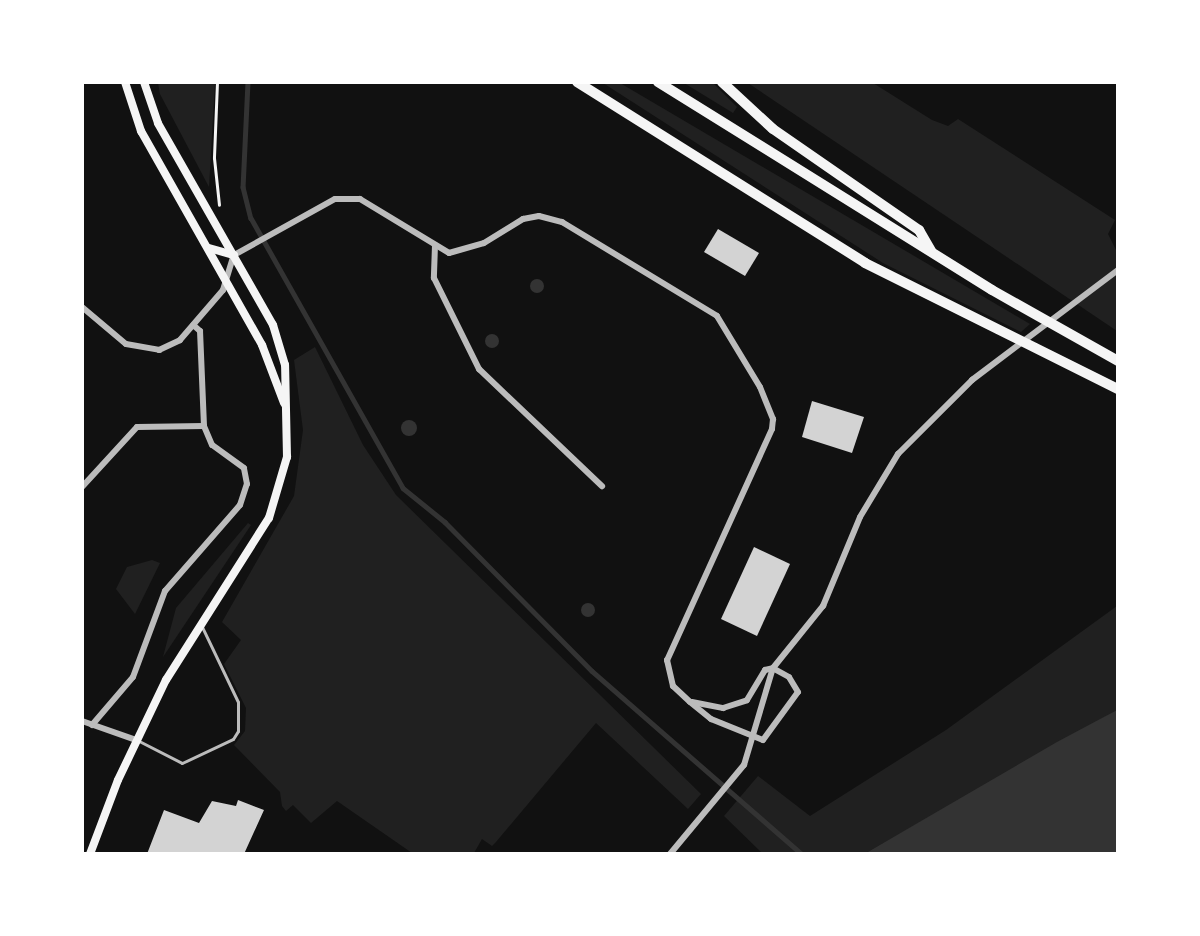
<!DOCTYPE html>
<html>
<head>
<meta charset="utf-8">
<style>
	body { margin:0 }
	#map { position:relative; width:1200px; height:936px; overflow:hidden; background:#111; font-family:"Source Sans 3",sans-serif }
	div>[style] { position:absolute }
	.green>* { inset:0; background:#202020 }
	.water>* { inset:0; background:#333 }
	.round { border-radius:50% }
	.stream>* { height:4.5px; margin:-2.25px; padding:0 2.25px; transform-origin:2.25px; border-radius:2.25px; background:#333 }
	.building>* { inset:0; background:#d3d3d3 }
	.path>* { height:3px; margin:-1.5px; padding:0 1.5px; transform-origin:1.5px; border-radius:1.5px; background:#f5f5f5 }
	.service>* { height:3px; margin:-1.5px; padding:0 1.5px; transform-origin:1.5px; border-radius:1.5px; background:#bcbcbc }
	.minor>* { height:6px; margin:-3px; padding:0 3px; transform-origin:3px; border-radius:3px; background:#bcbcbc }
	.secondary>* { height:8px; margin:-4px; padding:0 4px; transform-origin:4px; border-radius:4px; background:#f5f5f5 }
	.motorway>* { height:10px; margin:-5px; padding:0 5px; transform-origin:5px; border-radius:5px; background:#f5f5f5 }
	span { translate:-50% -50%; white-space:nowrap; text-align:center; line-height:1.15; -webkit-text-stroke:5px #fff; paint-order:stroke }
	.frame { position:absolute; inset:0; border:84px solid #fff; pointer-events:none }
</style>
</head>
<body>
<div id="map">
	<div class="green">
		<i style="clip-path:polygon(158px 83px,215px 83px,209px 187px,160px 94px)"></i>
		<i style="clip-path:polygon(603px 83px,620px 83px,1030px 324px,1021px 332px,883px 263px)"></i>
		<i style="clip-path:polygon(684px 83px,713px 83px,737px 107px,733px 113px)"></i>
		<i style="clip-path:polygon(748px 83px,873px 83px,932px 120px,948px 126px,958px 119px,1115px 220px,1108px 234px,1117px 252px,1117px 331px)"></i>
		<i style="clip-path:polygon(315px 347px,363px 445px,396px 495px,701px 794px,688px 809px,596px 723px,496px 842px,492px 846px,482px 839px,474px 853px,412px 853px,337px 801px,311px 823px,293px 805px,286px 811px,282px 806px,280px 792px,234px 745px,245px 731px,246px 708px,224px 664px,241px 640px,222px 622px,294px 496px,303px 430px,294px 360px)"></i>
		<i style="clip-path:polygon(248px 523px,251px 525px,163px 657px,176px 608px)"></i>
		<i style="clip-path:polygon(152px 560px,160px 563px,135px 614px,116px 589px,127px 567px)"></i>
		<i style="clip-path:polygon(1117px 606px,1117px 710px,866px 853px,762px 853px,724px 816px,758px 776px,810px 816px,946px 730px)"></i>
	</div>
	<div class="water">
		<i class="round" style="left:530px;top:279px;width:14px;height:14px"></i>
		<i class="round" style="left:485px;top:334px;width:14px;height:14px"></i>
		<i class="round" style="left:401px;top:420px;width:16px;height:16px"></i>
		<i class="round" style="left:581px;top:603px;width:14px;height:14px"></i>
		<i style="clip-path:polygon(1117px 710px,1117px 853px,866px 853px,1057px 742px)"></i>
	</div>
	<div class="stream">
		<i style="left:248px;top:82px;width:105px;rotate:92.7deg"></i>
		<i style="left:243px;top:187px;width:32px;rotate:76deg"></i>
		<i style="left:251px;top:218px;width:310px;rotate:60.6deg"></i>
		<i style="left:403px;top:488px;width:54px;rotate:39deg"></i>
		<i style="left:445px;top:522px;width:209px;rotate:45.4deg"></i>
		<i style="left:592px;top:671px;width:279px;rotate:41.1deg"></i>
	</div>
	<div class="building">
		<i style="clip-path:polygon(718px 229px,759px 253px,745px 276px,704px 252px)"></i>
		<i style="clip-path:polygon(812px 401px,864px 417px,852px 453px,802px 437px)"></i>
		<i style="clip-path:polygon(754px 547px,790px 564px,757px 636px,721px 619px)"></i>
		<i style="clip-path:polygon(238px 800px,264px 810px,244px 854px,147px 854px,164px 810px,199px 823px,212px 801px,236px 806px)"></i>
	</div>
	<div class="path">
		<i style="left:217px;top:82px;width:76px;rotate:92.3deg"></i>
		<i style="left:214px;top:158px;width:47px;rotate:83.9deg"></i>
	</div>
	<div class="service">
		<i style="left:139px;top:741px;width:48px;rotate:27.1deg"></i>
		<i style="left:182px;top:763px;width:56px;rotate:-25.2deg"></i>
		<i style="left:233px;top:739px;width:9px;rotate:-58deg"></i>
		<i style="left:238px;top:731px;width:29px;rotate:-90deg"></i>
		<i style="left:238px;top:702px;width:83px;rotate:-115.6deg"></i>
	</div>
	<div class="minor">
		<i style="left:435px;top:245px;width:33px;rotate:92deg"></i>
		<i style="left:434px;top:278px;width:102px;rotate:63.7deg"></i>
		<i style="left:479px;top:369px;width:170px;rotate:43.6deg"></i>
		<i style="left:82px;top:307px;width:57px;rotate:40.1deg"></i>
		<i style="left:126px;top:344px;width:34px;rotate:10deg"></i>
		<i style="left:159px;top:350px;width:23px;rotate:-25deg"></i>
		<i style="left:180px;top:340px;width:66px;rotate:-49.3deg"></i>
		<i style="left:223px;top:290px;width:37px;rotate:-73deg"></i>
		<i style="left:234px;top:255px;width:115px;rotate:-29deg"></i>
		<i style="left:335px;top:199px;width:25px"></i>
		<i style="left:360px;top:199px;width:104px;rotate:31.2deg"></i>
		<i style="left:449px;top:253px;width:36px;rotate:-16deg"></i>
		<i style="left:484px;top:243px;width:46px;rotate:-31.6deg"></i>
		<i style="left:523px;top:219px;width:16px;rotate:-11deg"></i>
		<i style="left:539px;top:216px;width:24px;rotate:15deg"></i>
		<i style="left:562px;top:222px;width:181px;rotate:31.2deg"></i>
		<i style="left:717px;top:316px;width:83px;rotate:58.8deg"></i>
		<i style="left:760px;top:387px;width:35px;rotate:68deg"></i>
		<i style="left:773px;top:419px;width:10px;rotate:96deg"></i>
		<i style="left:772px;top:429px;width:254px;rotate:114.4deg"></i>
		<i style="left:667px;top:660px;width:27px;rotate:77deg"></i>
		<i style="left:673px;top:686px;width:23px;rotate:43deg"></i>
		<i style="left:690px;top:702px;width:27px;rotate:39deg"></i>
		<i style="left:711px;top:719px;width:56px;rotate:22deg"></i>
		<i style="left:763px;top:740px;width:59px;rotate:-53.9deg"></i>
		<i style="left:798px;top:692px;width:17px;rotate:-121deg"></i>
		<i style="left:789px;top:677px;width:18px;rotate:-151deg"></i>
		<i style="left:82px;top:487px;width:81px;rotate:-47.5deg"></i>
		<i style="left:137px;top:427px;width:67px;rotate:-0.9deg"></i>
		<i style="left:692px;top:702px;width:32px;rotate:11deg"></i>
		<i style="left:723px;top:708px;width:25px;rotate:-18deg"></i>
		<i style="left:747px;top:700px;width:35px;rotate:-59deg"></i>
		<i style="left:765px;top:670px;width:8px;rotate:-14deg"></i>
		<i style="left:82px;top:721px;width:57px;rotate:19.4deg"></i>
		<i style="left:92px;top:725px;width:63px;rotate:-49.5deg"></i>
		<i style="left:133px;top:677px;width:92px;rotate:-69.6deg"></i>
		<i style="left:165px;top:591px;width:114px;rotate:-48.9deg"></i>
		<i style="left:240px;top:505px;width:22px;rotate:-72deg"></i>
		<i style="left:247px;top:484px;width:16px;rotate:-101deg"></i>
		<i style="left:244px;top:468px;width:39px;rotate:-144deg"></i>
		<i style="left:212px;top:445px;width:21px;rotate:-113deg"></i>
		<i style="left:204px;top:426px;width:95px;rotate:-92.4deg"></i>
		<i style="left:200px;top:331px;width:9px;rotate:-139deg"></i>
		<i style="left:670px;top:854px;width:116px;rotate:-50.3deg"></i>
		<i style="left:744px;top:765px;width:101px;rotate:-73.4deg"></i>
		<i style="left:773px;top:668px;width:80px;rotate:-51.1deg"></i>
		<i style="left:823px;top:606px;width:96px;rotate:-67.4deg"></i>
		<i style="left:860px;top:517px;width:74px;rotate:-58.9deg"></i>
		<i style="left:898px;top:454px;width:105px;rotate:-45deg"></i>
		<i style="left:972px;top:380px;width:183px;rotate:-37deg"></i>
	</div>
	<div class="secondary">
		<i style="left:125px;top:82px;width:52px;rotate:71.9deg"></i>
		<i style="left:141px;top:131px;width:246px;rotate:60.5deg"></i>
		<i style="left:262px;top:345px;width:62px;rotate:69.2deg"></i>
		<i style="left:209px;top:248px;width:26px;rotate:16deg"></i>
		<i style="left:90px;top:854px;width:79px;rotate:-69.3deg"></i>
		<i style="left:118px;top:780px;width:111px;rotate:-64.4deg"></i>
		<i style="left:166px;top:680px;width:192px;rotate:-57.6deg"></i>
		<i style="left:269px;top:518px;width:64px;rotate:-73.6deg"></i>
		<i style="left:287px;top:457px;width:92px;rotate:-91.2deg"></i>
		<i style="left:285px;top:365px;width:42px;rotate:-106.7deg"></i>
		<i style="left:273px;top:325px;width:232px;rotate:-119.7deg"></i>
		<i style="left:158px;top:123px;width:43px;rotate:-108.9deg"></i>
	</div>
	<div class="motorway">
		<i style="left:577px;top:82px;width:340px;rotate:32.1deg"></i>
		<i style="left:865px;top:263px;width:283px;rotate:26.5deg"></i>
		<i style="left:658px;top:82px;width:393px;rotate:31.9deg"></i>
		<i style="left:992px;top:290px;width:145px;rotate:29.4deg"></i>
		<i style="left:722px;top:82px;width:69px;rotate:42.7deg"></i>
		<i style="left:773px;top:129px;width:178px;rotate:34.7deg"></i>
		<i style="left:919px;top:230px;width:24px;rotate:60deg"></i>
	</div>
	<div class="frame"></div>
</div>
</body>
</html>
